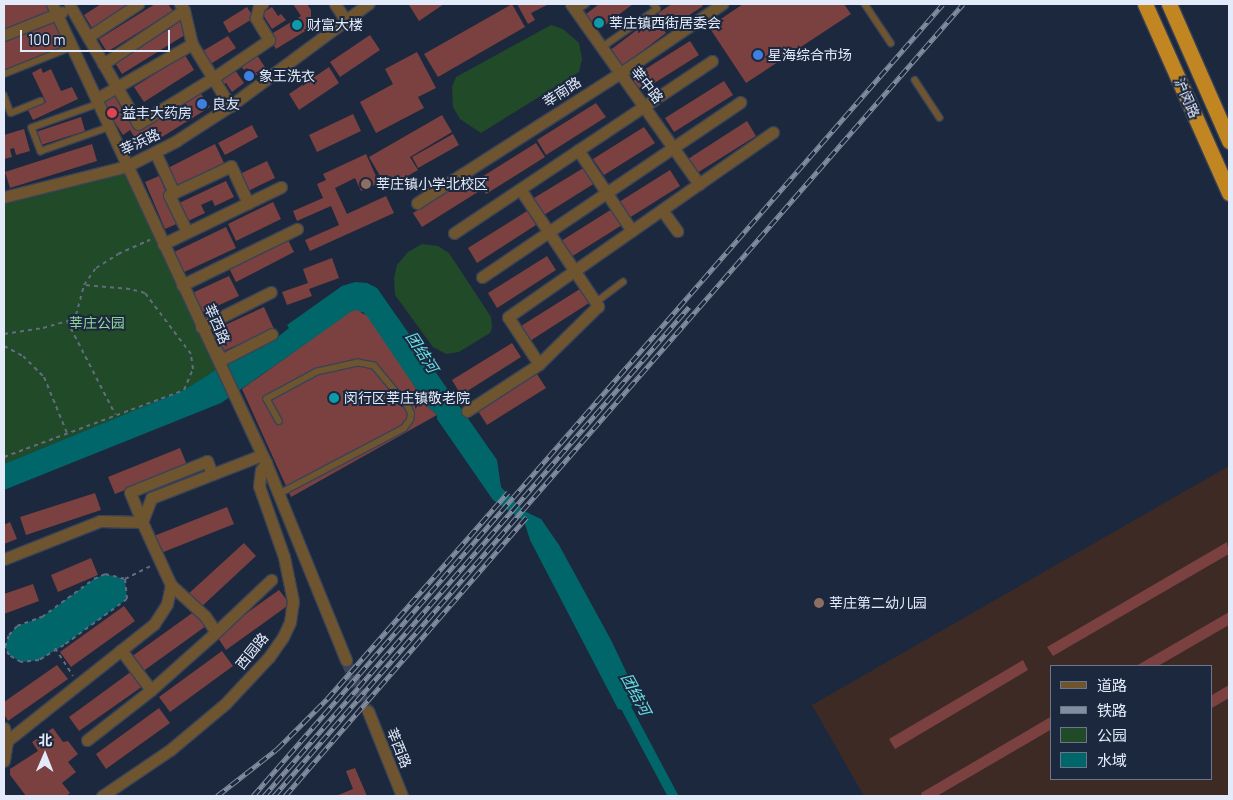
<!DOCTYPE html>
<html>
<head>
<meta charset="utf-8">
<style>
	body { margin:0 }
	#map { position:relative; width:1233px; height:800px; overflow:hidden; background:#1c283e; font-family:Barlow,"Noto Sans SC",sans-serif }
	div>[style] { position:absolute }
	.industrial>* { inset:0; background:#3d2a25 }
	.green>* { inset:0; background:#214a29 }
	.water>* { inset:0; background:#006669 }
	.canal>* { height:10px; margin:-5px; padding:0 5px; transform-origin:5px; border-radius:5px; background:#006669 }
	.building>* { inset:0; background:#7a4140 }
	.minor-tunnel>* { height:11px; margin-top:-5.5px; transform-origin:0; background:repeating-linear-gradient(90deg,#3a455a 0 11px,transparent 0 16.5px) }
	.path>* { height:2px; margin-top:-1px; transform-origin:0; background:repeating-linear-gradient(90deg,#626c80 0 4px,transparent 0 8px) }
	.roads { filter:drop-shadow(1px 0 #384358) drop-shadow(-1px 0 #384358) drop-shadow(0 1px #384358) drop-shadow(0 -1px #384358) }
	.service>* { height:5.5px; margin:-2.75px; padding:0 2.75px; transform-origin:2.75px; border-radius:2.75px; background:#6e542f }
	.minor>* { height:11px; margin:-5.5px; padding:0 5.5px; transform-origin:5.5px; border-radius:5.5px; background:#6e542f }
	.trunk>* { height:15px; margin:-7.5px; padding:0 7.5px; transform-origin:7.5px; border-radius:7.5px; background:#c18622 }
	.rail>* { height:5px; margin-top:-2.5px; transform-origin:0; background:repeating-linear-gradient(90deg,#1c283e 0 9px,#838da0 0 18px); box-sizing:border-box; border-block:1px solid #838da0 }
	.dots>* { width:14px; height:14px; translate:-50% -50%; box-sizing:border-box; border:2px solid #1c283e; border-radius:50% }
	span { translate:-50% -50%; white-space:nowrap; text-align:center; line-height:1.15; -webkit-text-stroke:4px #1c283e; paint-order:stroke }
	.poi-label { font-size:14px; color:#e3ebfb }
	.left { translate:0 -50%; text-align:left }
	.street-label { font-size:14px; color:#e3ebfb }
	.park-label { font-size:14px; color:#8ed498 }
	.water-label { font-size:15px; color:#67e2e6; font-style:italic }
	.frame { position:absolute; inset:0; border:5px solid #e3ebfb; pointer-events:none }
	.legend { position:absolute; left:1050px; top:665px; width:162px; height:115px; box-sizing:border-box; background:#1c283e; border:1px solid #6c768a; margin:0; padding:6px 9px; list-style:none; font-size:15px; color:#e3ebfb }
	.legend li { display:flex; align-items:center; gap:10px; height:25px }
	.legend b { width:25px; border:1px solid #6c768a }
	.north { position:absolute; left:20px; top:730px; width:50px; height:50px; -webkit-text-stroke:4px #1c283e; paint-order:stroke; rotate:1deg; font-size:14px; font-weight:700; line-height:20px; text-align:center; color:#e3ebfb }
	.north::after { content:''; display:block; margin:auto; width:18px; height:22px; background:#e3ebfb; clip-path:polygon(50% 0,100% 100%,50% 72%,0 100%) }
	.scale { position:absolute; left:20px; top:30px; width:150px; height:22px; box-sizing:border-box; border:2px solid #e3ebfb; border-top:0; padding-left:6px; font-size:15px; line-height:18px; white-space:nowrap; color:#e3ebfb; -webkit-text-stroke:4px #1c283e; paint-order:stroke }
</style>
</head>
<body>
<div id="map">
	<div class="industrial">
		<i style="clip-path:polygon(evenodd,1229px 466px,1229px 796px,864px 796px,812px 705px,1229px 466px,1052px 666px,1212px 666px,1212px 779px,1052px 779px,1052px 666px)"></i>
	</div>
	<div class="green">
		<i style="clip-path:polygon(551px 25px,563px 29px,579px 43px,582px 59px,579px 72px,481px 133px,460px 119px,453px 107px,452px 87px,456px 77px)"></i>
		<i style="clip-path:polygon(127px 166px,220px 368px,184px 390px,4px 464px,4px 197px)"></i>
		<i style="clip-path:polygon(422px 244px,438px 246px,449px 253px,491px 317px,492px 328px,490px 333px,459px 352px,446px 354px,433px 347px,395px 295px,394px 278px,397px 265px,408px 252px)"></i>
	</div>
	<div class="water">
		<i style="clip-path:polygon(355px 282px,367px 283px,377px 288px,497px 460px,501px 487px,524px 511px,541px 519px,559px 545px,611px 640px,631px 682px,637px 699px,628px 711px,618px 709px,530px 540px,524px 521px,493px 500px,437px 419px,437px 415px,429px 408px,363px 312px,352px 312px,221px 403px,4px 490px,4px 464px,184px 390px,259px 343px,269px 344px,289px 328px,287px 325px,342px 286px)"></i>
		<i style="clip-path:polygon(105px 574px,125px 579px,127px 599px,64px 645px,39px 660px,21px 662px,9px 655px,5px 647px,9px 635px,17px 626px,42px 617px,94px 579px)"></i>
	</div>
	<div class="canal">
		<i style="left:622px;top:700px;width:109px;rotate:62deg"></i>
	</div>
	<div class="building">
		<i style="clip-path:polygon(4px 4px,52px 4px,72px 47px,4px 74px)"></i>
		<i style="clip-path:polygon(101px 4px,131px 4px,92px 28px,84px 15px)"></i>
		<i style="clip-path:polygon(155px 4px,168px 4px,173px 11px,107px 52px,99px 39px)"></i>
		<i style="clip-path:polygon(293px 4px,307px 4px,311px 10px,311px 21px,307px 30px,276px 49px,268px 36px,301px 16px)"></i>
		<i style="clip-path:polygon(411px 4px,444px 4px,419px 21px,409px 5px)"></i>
		<i style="clip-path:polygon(512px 4px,525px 27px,438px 77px,424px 54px)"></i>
		<i style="clip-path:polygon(517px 4px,546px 4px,547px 5px,531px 13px,535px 20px,528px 24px)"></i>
		<i style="clip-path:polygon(599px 4px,633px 4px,597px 31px,585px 15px)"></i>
		<i style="clip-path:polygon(672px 4px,701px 4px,703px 6px,668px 29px,658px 13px)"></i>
		<i style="clip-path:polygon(743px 4px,844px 4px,851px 14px,746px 83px,709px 27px)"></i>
		<i style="clip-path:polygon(247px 7px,254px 18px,229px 33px,223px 22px)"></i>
		<i style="clip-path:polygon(272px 7px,278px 16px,281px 14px,286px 20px,272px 29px,262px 13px)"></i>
		<i style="clip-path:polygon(654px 17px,666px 33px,621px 67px,609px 51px)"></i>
		<i style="clip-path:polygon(179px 20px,188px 33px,122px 74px,114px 61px)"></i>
		<i style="clip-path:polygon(370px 35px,380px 50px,340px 77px,330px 62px)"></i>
		<i style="clip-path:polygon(228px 36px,236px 48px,209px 65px,201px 52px)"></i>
		<i style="clip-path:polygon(690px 41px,699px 55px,640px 92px,631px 78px)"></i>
		<i style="clip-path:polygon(417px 52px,436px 88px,418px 97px,424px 108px,376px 133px,360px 102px,393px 84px,385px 69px)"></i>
		<i style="clip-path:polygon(185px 55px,194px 70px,144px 102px,134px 87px)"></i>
		<i style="clip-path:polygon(257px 55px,266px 69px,253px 77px,247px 68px,244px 70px,241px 66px)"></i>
		<i style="clip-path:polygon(329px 67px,339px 83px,299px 110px,289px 94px)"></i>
		<i style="clip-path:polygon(41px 68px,43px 73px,51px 69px,61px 91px,72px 87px,78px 99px,33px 120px,28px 110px,46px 102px,32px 73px)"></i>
		<i style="clip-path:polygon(235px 70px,244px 83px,232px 92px,226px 83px,222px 85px,219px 80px)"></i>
		<i style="clip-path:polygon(724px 81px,733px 95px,674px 132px,665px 118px)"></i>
		<i style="clip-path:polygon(199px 91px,210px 107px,162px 137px,158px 131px,138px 143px,130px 130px,123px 135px,101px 101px,113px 94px,135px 128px)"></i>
		<i style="clip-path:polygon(596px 103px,606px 117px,546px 155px,537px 140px)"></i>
		<i style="clip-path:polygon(353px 114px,361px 131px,317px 152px,309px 135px)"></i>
		<i style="clip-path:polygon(442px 115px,452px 132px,410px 157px,418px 170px,387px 188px,369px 157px)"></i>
		<i style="clip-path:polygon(81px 117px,85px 131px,41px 145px,36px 132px)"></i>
		<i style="clip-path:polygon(747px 121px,756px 136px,697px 173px,688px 159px)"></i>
		<i style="clip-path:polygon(252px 125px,258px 137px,225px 155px,218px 143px)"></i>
		<i style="clip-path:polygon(644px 127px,655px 143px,604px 175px,593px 159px)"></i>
		<i style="clip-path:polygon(24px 129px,30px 151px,16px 155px,14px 148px,10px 149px,12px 157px,4px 159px,4px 135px)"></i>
		<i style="clip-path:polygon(453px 134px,459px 145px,418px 168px,412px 157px)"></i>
		<i style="clip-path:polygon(536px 143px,545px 157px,486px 194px,477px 180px)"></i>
		<i style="clip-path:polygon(92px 144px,97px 161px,10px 188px,5px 172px)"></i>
		<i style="clip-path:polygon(215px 144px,224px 163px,175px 187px,166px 169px)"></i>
		<i style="clip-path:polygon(366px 154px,379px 183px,361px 191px,355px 178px,335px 188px,347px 214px,386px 196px,394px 213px,310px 251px,305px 240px,339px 225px,331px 206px,297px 221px,293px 211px,323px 198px,317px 184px,326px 180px,323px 174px)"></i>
		<i style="clip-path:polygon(267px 161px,275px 178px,248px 191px,240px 174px)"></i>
		<i style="clip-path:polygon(585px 167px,595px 183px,544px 215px,534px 198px)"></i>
		<i style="clip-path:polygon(670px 170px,680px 186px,629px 218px,619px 202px)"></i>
		<i style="clip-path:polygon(159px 176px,179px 223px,165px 229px,145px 182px)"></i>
		<i style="clip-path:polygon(472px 176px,481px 190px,422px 227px,413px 213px)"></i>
		<i style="clip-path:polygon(226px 181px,234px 197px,215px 206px,212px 200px,201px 205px,205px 213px,186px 222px,177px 204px)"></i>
		<i style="clip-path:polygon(273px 202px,281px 219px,236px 241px,228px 224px)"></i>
		<i style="clip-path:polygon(612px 209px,622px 225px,571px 257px,561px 241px)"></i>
		<i style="clip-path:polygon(527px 211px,536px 225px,477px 263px,468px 248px)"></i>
		<i style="clip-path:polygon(226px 227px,236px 248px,180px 274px,170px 254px)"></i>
		<i style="clip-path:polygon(287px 238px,294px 252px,236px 282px,229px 268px)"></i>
		<i style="clip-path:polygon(547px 256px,556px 270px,497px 308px,488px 293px)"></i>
		<i style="clip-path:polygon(332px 258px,339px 278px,309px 289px,312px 296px,287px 305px,282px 292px,308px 283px,303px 269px)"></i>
		<i style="clip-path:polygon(229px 276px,239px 296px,200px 314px,190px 294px)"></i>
		<i style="clip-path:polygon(580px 289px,589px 303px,530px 341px,521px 326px)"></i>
		<i style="clip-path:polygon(264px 307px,274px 329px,221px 352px,212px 331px)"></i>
		<i style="clip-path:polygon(357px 310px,367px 316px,429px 408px,437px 415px,291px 497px,242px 389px,352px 311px)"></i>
		<i style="clip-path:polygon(512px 343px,521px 357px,461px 395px,452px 380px)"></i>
		<i style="clip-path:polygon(537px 374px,546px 388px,487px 425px,478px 411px)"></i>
		<i style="clip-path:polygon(180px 448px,187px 465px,115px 494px,108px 477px)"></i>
		<i style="clip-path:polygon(95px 493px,101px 510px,26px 535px,20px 517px)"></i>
		<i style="clip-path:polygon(227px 507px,234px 524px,161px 553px,154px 536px)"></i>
		<i style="clip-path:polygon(10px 522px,17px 539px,4px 544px,4px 525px)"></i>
		<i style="clip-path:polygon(1227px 542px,1229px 554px,1053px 656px,1047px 647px)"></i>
		<i style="clip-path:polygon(244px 543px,256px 556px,199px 609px,186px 596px)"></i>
		<i style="clip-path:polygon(91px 558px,98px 575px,58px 592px,51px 575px)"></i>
		<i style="clip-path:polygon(33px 584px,39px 601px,4px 614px,4px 594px)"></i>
		<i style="clip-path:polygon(279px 590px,290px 604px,226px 650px,216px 635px)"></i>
		<i style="clip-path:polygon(124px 606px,135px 621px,71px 667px,60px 652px)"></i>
		<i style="clip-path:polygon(195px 611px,206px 626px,142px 672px,131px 657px)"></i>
		<i style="clip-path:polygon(1229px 612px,1229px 625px,1158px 666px,1136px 666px)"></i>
		<i style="clip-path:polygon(222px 651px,233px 666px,170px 712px,159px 697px)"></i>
		<i style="clip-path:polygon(1023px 660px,1028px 670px,895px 749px,889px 739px)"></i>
		<i style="clip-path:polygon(57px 665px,68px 679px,8px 721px,4px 714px,4px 702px)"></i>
		<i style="clip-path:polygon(132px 671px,143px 686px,79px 731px,69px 717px)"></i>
		<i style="clip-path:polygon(1229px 685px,1229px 698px,1212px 708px,1212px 695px)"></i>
		<i style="clip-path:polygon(159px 708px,170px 723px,106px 769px,96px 754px)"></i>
		<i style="clip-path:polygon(1052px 716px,1052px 729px,937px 796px,922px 796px,921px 793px)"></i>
		<i style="clip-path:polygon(53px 728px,63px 742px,68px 741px,78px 754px,68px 762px,76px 772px,62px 783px,70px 793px,66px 796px,26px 796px,10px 775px,10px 769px,38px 751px,32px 742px)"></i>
		<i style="clip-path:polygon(355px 768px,367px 796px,336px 796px,353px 789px,346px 771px)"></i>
	</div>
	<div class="minor-tunnel">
		<i style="left:346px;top:660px;width:56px;rotate:66.7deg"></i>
	</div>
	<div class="path">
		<i style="left:67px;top:321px;width:11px;rotate:-34deg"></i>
		<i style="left:76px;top:315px;width:30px;rotate:-75deg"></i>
		<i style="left:4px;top:334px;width:39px;rotate:-9deg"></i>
		<i style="left:43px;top:328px;width:25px;rotate:-16deg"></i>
		<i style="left:67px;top:321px;width:105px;rotate:62.7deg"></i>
		<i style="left:4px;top:346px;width:21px;rotate:28deg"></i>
		<i style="left:23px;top:356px;width:30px;rotate:45deg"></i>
		<i style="left:44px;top:377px;width:61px;rotate:67.7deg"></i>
		<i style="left:4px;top:457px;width:192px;rotate:-20.4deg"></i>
		<i style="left:184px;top:390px;width:23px;rotate:-67deg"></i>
		<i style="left:193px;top:369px;width:15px;rotate:-98deg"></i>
		<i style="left:191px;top:354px;width:76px;rotate:-127deg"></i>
		<i style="left:145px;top:293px;width:16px;rotate:-165deg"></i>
		<i style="left:130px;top:289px;width:46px;rotate:-175deg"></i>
		<i style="left:84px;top:285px;width:21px;rotate:-55deg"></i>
		<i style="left:96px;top:268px;width:26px;rotate:-32deg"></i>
		<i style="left:118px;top:254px;width:35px;rotate:-24deg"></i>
		<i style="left:105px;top:574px;width:21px;rotate:14deg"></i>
		<i style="left:125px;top:579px;width:20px;rotate:84deg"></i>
		<i style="left:127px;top:599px;width:78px;rotate:143.9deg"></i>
		<i style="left:64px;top:645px;width:29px;rotate:149deg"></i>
		<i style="left:39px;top:660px;width:18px;rotate:174deg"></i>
		<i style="left:21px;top:662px;width:14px;rotate:-150deg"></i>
		<i style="left:9px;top:655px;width:9px;rotate:-117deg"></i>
		<i style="left:5px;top:647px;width:13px;rotate:-72deg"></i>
		<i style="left:9px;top:635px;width:12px;rotate:-48deg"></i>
		<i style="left:17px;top:626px;width:27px;rotate:-20deg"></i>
		<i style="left:42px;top:617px;width:64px;rotate:-36.2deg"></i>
		<i style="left:94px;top:579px;width:12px;rotate:-24deg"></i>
		<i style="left:125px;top:579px;width:28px;rotate:-27deg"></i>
		<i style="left:55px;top:648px;width:33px;rotate:57deg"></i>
	</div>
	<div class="roads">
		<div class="service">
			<i style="left:865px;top:4px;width:47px;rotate:56.3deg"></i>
			<i style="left:576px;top:11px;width:12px;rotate:-35deg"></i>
			<i style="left:601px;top:48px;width:68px;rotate:-34.9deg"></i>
			<i style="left:657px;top:9px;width:6px;rotate:-129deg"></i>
			<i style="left:4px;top:74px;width:73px;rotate:-21.7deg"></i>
			<i style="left:915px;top:80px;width:45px;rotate:56.7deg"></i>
			<i style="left:4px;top:95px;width:19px;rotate:69deg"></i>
			<i style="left:11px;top:113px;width:32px;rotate:-22deg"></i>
			<i style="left:99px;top:104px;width:71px;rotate:160.3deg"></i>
			<i style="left:32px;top:128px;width:25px;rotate:69deg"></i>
			<i style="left:41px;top:151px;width:72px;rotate:-19.4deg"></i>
			<i style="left:595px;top:303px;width:35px;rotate:-37deg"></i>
			<i style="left:279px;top:494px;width:141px;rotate:-27.8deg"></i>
			<i style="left:404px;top:428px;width:10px;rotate:-53deg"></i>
			<i style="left:410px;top:420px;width:6px;rotate:-81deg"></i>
			<i style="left:411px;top:414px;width:8px;rotate:-113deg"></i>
			<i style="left:408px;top:407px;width:53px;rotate:-129.7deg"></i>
			<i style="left:374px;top:366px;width:16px;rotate:-169deg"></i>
			<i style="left:358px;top:363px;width:42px;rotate:167.6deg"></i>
			<i style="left:317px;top:372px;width:57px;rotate:151.6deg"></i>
			<i style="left:267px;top:399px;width:25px;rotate:61deg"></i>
		</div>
		<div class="minor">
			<i style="left:52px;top:4px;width:506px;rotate:65deg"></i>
			<i style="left:266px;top:463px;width:213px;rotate:67.9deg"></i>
			<i style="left:180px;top:4px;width:7px;rotate:56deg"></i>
			<i style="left:184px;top:10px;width:35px;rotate:77deg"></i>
			<i style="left:192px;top:44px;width:73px;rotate:58.5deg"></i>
			<i style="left:335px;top:4px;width:20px;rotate:57deg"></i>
			<i style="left:571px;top:4px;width:221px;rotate:54.6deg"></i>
			<i style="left:70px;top:6px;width:136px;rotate:60deg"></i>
			<i style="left:138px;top:124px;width:88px;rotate:-31.5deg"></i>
			<i style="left:213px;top:78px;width:68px;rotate:-34.2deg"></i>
			<i style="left:269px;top:40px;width:26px;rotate:-121deg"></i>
			<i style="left:256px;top:18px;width:12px;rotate:-76deg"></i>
			<i style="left:259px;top:6px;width:4px;rotate:-34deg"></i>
			<i style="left:4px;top:35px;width:62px;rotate:-21.6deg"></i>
			<i style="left:88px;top:37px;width:60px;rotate:-33.4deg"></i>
			<i style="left:103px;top:64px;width:97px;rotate:-33.7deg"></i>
			<i style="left:96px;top:99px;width:111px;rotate:-29.8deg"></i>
			<i style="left:578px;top:150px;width:97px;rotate:56.3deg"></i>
			<i style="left:155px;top:152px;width:45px;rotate:65.1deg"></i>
			<i style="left:520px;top:189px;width:141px;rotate:56.3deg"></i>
			<i style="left:598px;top:306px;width:83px;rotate:135.5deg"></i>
			<i style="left:4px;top:197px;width:127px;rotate:-14.1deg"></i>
			<i style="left:127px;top:166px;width:55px;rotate:-27deg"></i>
			<i style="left:176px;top:141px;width:64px;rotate:-32.9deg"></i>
			<i style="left:230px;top:106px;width:172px;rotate:-36.5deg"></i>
			<i style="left:417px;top:203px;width:240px;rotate:-32.6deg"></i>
			<i style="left:619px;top:74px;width:125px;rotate:-34.2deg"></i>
			<i style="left:662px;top:210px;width:26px;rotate:54deg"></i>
			<i style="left:187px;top:232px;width:41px;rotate:-115.9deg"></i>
			<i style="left:169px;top:195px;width:68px;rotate:-25.1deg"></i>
			<i style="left:231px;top:166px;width:41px;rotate:65.3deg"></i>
			<i style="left:454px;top:233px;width:310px;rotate:-33.7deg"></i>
			<i style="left:163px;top:244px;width:131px;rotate:-25.8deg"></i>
			<i style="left:482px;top:277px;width:312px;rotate:-34.1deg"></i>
			<i style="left:182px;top:285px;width:128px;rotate:-26deg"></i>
			<i style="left:201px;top:327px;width:78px;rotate:-26.6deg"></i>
			<i style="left:217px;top:351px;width:10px;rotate:66deg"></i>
			<i style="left:221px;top:360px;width:57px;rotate:-27deg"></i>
			<i style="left:467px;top:411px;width:86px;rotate:-33.1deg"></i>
			<i style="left:539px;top:364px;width:56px;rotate:-123.4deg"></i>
			<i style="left:508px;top:317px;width:323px;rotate:-34.9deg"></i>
			<i style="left:142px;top:522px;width:26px;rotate:-69deg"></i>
			<i style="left:151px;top:498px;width:119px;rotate:-21.2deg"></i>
			<i style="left:142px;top:522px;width:32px;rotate:-112deg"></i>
			<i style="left:130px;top:492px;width:83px;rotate:-21.9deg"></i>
			<i style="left:207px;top:461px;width:14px;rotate:69deg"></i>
			<i style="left:4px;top:559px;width:103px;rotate:-21.6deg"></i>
			<i style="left:100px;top:521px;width:42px;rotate:1.4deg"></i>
			<i style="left:142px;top:522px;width:69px;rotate:65.3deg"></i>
			<i style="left:171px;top:585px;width:19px;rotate:102deg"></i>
			<i style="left:167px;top:604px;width:24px;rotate:123deg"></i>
			<i style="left:154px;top:624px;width:188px;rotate:141.5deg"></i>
			<i style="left:216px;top:632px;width:76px;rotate:-43.4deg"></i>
			<i style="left:121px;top:650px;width:50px;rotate:53.1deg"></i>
			<i style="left:368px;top:711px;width:92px;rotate:68.2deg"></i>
			<i style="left:4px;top:728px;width:13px;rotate:77deg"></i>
			<i style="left:7px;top:741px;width:20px;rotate:99deg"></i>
			<i style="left:87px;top:740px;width:81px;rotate:-38deg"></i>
			<i style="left:151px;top:690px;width:87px;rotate:-41.7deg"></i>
			<i style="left:216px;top:632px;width:19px;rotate:-125deg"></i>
			<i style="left:205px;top:616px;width:46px;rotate:-137.6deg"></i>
			<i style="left:102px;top:796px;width:82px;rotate:-34.1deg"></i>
			<i style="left:170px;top:750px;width:72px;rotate:-39.9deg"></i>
			<i style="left:225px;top:704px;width:64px;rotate:-46.9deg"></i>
			<i style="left:269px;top:657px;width:24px;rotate:-55deg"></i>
			<i style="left:283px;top:637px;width:17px;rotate:-65deg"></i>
			<i style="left:290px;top:622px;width:21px;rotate:-82deg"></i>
			<i style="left:293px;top:601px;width:45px;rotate:-101.6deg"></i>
			<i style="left:284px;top:557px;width:75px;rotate:-109.4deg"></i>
			<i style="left:259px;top:486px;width:16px;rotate:-83deg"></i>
			<i style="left:261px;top:470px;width:9px;rotate:-54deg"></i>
		</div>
		<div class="trunk">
			<i style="left:1145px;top:4px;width:207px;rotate:66deg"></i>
			<i style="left:1169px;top:4px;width:150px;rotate:66.3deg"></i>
		</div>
	</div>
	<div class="rail">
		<i style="left:217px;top:796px;width:76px;rotate:-38.1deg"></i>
		<i style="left:277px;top:749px;width:71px;rotate:-45deg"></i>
		<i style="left:327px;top:699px;width:275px;rotate:-48.8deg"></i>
		<i style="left:253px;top:796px;width:1050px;rotate:-48.94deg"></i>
		<i style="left:264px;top:796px;width:648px;rotate:-49.01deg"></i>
		<i style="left:274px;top:796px;width:1050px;rotate:-48.98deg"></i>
		<i style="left:285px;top:796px;width:369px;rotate:-49.1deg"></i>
	</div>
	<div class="dots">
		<i style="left:599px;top:23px;background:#0f9aa8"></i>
		<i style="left:297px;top:25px;background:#0f9aa8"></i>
		<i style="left:758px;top:55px;background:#3f7fe0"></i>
		<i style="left:249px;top:76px;background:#3f7fe0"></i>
		<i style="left:202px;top:104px;background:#3f7fe0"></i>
		<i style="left:112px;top:113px;background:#e0444e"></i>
		<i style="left:366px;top:184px;background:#8d6e63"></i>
		<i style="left:334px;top:398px;background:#0f9aa8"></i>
		<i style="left:819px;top:603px;background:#8d6e63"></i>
	</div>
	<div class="poi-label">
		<span class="left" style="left:609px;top:23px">莘庄镇西街居委会</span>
		<span class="left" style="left:307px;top:25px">财富大楼</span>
		<span class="left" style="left:768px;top:55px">星海综合市场</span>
		<span class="left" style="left:259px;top:76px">象王洗衣</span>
		<span class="left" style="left:212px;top:104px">良友</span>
		<span class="left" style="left:122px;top:113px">益丰大药房</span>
		<span class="left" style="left:376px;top:184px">莘庄镇小学北校区</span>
		<span class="left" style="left:344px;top:398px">闵行区莘庄镇敬老院</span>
		<span class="left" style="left:829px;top:603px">莘庄第二幼儿园</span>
	</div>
	<div class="street-label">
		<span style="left:647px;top:85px;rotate:52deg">莘中路</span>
		<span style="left:562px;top:92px;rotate:-33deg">莘南路</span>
		<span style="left:1187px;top:98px;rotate:66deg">沪闵路</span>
		<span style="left:140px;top:142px;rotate:-25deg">莘浜路</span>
		<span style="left:217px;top:324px;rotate:66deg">莘西路</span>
		<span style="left:252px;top:651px;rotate:-51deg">西园路</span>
		<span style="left:399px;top:748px;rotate:68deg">莘西路</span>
	</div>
	<div class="park-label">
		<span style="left:97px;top:323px">莘庄公园</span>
	</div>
	<div class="water-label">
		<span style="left:422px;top:352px;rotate:57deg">团结河</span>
		<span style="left:636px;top:694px;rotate:62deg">团结河</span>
	</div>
	<div class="frame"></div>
	<ul class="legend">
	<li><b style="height:6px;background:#6e542f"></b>道路</li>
	<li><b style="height:6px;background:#838da0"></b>铁路</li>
	<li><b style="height:14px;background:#214a29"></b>公园</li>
	<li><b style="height:14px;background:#006669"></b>水域</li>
	</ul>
	<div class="north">北</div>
	<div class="scale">100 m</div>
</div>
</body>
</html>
